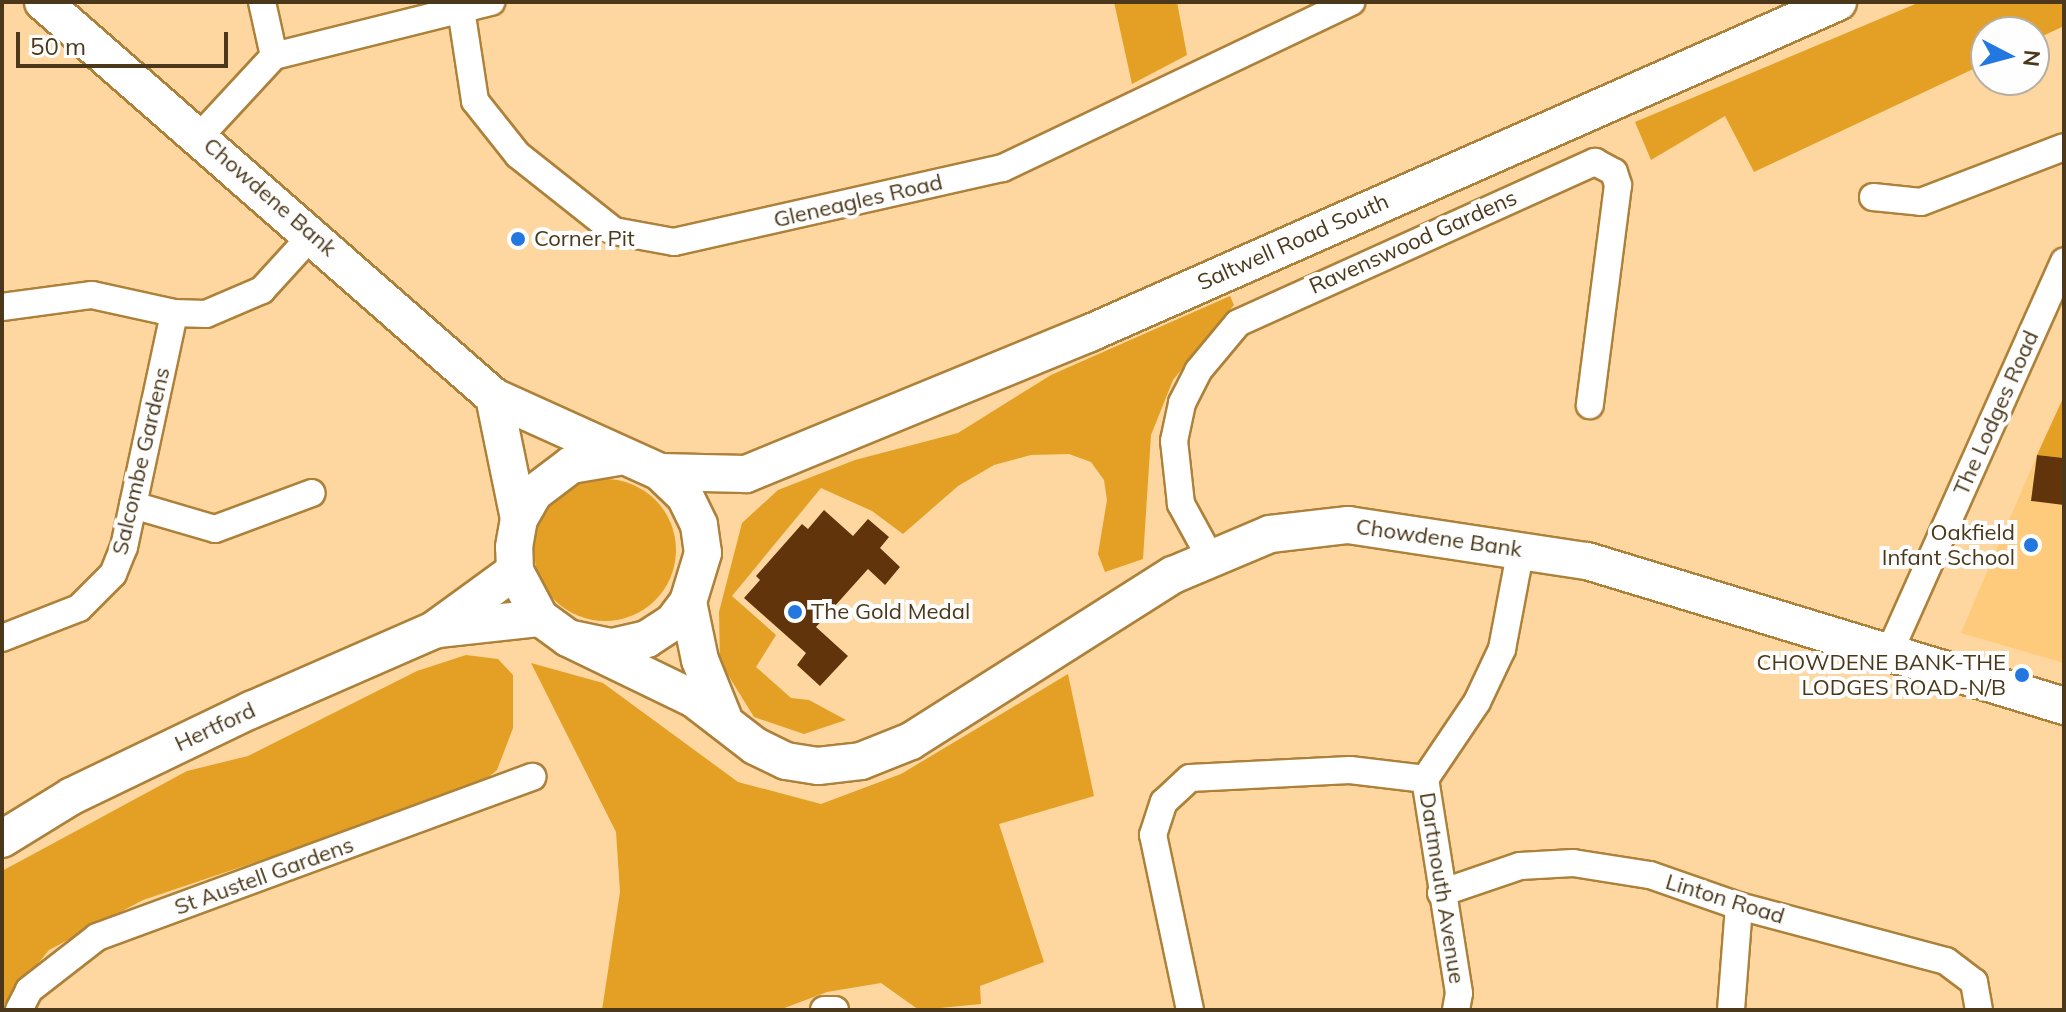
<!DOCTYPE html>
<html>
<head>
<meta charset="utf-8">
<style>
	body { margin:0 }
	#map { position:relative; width:2066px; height:1012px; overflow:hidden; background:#fdd79f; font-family:Mulish,sans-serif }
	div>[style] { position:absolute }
	.built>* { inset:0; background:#feca7b }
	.green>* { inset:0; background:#e3a024 }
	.round { border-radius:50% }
	.building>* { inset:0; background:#61340b }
	.roads { filter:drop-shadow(2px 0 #ad813a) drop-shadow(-2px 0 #ad813a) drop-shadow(0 2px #ad813a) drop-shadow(0 -2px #ad813a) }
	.street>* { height:26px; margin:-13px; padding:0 13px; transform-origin:13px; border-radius:13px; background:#fff }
	.secondary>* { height:36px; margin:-18px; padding:0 18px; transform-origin:18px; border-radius:18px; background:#fff }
	.dots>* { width:22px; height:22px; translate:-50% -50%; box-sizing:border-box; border:4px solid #fefefe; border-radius:50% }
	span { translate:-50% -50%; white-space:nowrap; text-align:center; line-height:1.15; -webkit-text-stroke:8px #fefefe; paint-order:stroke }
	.street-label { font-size:22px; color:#4b381a }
	.poi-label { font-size:22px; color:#4b381a }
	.left { translate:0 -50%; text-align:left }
	.right { translate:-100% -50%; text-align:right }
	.frame { position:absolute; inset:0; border:4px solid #4b381a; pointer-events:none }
	.north { position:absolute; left:1970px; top:16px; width:80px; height:80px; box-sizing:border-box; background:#fefefe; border:2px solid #b6afa3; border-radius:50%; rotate:96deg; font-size:22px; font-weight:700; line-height:32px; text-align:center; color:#4b381a }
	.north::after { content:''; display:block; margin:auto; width:28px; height:36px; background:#2377e1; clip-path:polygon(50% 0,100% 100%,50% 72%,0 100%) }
	.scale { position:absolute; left:16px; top:32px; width:212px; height:36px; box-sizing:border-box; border:4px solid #4b381a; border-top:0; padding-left:10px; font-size:24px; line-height:28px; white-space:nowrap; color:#4b381a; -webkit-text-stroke:6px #fefefe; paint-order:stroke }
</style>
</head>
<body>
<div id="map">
	<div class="built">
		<i style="clip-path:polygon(2037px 455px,2064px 458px,2064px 663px,1961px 633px)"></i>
	</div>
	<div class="green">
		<i style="clip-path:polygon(1114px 2px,1177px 2px,1187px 55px,1132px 84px)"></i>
		<i style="clip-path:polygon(1920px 2px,2064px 2px,2064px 26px,2034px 40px,2034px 32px,1986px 32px,1986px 63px,1754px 172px,1725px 116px,1651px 160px,1635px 122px)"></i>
		<i style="clip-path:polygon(1230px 296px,1234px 305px,1173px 380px,1151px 435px,1143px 559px,1105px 572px,1098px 554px,1107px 500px,1104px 480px,1091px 462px,1069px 454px,1031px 455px,994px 465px,958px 486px,903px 534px,872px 511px,821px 488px,732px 596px,776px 635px,756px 667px,791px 698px,809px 700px,846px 720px,804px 734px,754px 717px,720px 662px,719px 612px,742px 523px,778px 490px,855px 460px,958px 433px,1051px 375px)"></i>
		<i style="clip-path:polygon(2064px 396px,2064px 458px,2037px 455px)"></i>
		<i class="round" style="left:534px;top:479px;width:142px;height:142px"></i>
		<i style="clip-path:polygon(466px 655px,498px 659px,513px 675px,513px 728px,497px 770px,474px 789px,143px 900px,49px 950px,2px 1007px,2px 871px,187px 771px,248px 756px,417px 671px)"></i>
		<i style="clip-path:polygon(531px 663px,603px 683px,738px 782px,821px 804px,901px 774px,1068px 674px,1094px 796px,999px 824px,1044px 962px,980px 986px,981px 1004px,919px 1010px,881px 983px,827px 992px,779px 1010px,602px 1010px,620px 892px,616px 832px)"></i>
	</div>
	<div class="building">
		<i style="clip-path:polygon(2037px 455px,2064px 458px,2064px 505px,2031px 501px)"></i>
		<i style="clip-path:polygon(824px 510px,853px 536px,868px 519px,889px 537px,880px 548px,900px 567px,885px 585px,868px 569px,816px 627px,848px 656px,820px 686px,797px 665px,806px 653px,744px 598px,760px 580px,756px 576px,802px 524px,808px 529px)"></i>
	</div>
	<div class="roads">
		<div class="street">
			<i style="left:262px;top:2px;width:55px;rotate:77.5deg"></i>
			<i style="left:461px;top:9px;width:93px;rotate:81.3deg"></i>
			<i style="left:475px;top:101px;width:69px;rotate:51.5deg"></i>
			<i style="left:518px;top:155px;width:122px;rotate:38.4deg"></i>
			<i style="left:614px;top:231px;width:61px;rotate:10.4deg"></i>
			<i style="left:674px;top:242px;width:337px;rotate:-12.7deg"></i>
			<i style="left:1003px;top:168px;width:386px;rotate:-25.5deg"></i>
			<i style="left:200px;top:136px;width:109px;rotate:-47.2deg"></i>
			<i style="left:274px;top:56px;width:224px;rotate:-14deg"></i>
			<i style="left:1873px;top:197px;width:48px;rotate:5.9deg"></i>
			<i style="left:1921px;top:202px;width:153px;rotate:-21deg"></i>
			<i style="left:2px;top:307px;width:91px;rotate:-7.6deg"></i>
			<i style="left:92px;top:295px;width:84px;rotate:12.4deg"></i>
			<i style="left:174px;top:313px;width:32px;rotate:2deg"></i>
			<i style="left:206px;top:314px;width:61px;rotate:-23.2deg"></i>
			<i style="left:262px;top:290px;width:76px;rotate:-47.7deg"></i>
			<i style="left:133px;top:505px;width:85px;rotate:16.3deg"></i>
			<i style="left:215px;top:529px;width:103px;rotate:-20.4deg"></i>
			<i style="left:1211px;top:559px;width:63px;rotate:-118.6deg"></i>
			<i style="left:1181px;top:504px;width:63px;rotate:-96.3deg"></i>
			<i style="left:1174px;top:441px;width:39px;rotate:-78deg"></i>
			<i style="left:1182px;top:403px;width:36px;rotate:-63deg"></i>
			<i style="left:1198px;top:371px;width:62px;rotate:-50.2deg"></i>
			<i style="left:1238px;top:323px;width:392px;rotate:-24.3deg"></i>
			<i style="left:1595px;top:162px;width:21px;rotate:28deg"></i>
			<i style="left:1614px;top:172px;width:14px;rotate:73deg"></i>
			<i style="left:1618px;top:185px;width:222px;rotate:97.3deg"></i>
			<i style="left:2px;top:638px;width:83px;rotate:-21.3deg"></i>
			<i style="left:79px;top:608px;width:48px;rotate:-45deg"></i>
			<i style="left:113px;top:574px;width:29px;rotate:-68deg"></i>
			<i style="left:124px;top:547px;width:239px;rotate:-77.9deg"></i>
			<i style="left:1889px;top:653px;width:429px;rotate:-65.9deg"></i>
			<i style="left:1441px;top:893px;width:83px;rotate:-18.9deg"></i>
			<i style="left:1520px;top:866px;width:53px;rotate:-3.2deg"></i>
			<i style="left:1573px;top:863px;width:78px;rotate:8.9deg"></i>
			<i style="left:1650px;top:875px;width:94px;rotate:19.2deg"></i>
			<i style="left:1739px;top:906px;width:214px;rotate:14.9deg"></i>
			<i style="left:1946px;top:961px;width:35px;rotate:37deg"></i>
			<i style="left:1974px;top:982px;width:28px;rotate:80deg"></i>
			<i style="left:19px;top:1010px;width:22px;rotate:-63deg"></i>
			<i style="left:29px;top:990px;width:86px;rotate:-37.9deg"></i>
			<i style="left:97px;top:937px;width:464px;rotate:-20.2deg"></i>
			<i style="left:824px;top:1010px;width:11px"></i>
			<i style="left:1190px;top:1010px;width:179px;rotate:-101.9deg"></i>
			<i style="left:1153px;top:835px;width:35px;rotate:-72deg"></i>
			<i style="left:1164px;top:802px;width:35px;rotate:-43deg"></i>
			<i style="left:1190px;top:778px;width:160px;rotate:-2.9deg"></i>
			<i style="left:1350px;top:770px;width:76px;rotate:6.8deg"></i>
			<i style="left:1456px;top:1010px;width:17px;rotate:-80deg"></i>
			<i style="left:1459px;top:993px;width:217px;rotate:-99deg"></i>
			<i style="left:1425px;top:779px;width:93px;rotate:-56deg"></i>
			<i style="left:1477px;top:702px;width:59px;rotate:-64.7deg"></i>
			<i style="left:1502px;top:649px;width:103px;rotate:-79.3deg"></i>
			<i style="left:1731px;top:1010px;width:104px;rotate:-85.6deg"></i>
		</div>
		<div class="secondary">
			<i style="left:43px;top:2px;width:600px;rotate:41.21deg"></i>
			<i style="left:494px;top:397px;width:182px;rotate:24.3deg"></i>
			<i style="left:660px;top:472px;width:35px;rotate:44deg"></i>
			<i style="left:685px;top:496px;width:32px;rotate:64deg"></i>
			<i style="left:699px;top:525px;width:28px;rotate:82deg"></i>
			<i style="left:703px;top:553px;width:51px;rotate:107deg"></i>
			<i style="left:688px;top:602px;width:25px;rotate:127deg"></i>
			<i style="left:673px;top:622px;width:31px;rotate:147deg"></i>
			<i style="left:647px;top:639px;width:37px;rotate:167deg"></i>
			<i style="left:611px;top:647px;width:44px;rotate:-168.2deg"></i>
			<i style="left:568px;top:638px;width:34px;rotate:-144deg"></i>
			<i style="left:540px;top:618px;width:53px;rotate:-118deg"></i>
			<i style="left:515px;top:571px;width:24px;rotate:-92deg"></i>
			<i style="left:514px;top:547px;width:28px;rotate:-80deg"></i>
			<i style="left:519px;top:519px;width:30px;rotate:-60deg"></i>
			<i style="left:534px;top:493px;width:46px;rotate:-37.1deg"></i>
			<i style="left:571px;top:465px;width:48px;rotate:-9.7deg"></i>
			<i style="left:494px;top:397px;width:125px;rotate:78.4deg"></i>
			<i style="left:660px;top:472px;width:86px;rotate:1.3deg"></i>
			<i style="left:746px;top:474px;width:372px;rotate:-22.3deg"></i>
			<i style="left:1090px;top:333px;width:818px;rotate:-23.87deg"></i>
			<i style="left:688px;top:602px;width:59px;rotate:78.3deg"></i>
			<i style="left:700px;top:660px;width:61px;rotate:68deg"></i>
			<i style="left:438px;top:629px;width:103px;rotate:-6.2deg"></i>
			<i style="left:568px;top:638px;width:140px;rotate:25.8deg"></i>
			<i style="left:694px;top:699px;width:77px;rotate:37.6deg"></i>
			<i style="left:755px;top:746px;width:34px;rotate:26deg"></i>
			<i style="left:786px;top:761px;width:32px;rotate:9deg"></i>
			<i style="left:818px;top:766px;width:43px;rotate:-6.6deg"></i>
			<i style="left:861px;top:761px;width:54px;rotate:-21.8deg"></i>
			<i style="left:911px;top:741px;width:310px;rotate:-32.4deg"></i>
			<i style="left:1173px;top:575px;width:105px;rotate:-22.9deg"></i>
			<i style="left:1270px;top:534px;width:79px;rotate:-6.6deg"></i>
			<i style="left:1348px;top:525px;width:242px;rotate:8.6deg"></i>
			<i style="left:1587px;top:561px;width:499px;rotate:16.9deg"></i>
			<i style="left:2px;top:839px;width:82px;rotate:-31.6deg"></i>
			<i style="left:72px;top:796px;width:199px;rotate:-25.7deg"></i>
			<i style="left:251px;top:710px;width:200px;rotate:-23.6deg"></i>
			<i style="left:434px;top:630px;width:100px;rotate:-36.1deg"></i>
		</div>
	</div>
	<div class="dots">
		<i style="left:518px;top:239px;background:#2377e1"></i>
		<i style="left:2031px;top:545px;background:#2377e1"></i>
		<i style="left:795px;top:612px;background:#2377e1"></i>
		<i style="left:2022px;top:675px;background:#2377e1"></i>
	</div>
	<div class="street-label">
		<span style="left:270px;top:197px;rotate:41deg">Chowdene Bank</span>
		<span style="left:858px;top:201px;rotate:-13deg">Gleneagles Road</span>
		<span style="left:1293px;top:242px;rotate:-24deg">Saltwell Road South</span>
		<span style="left:1413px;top:242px;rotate:-24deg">Ravenswood Gardens</span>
		<span style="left:1996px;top:413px;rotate:-66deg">The Lodges Road</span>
		<span style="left:141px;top:461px;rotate:-77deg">Salcombe Gardens</span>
		<span style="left:1439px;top:538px;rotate:8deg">Chowdene Bank</span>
		<span style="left:215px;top:727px;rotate:-25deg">Hertford</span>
		<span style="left:264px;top:876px;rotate:-20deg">St Austell Gardens</span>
		<span style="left:1442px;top:888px;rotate:81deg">Dartmouth Avenue</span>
		<span style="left:1725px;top:899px;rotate:17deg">Linton Road</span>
	</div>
	<div class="poi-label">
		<span class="left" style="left:534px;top:239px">Corner Pit</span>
		<span class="right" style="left:2015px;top:545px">Oakfield<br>Infant School</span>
		<span class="left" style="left:811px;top:612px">The Gold Medal</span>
		<span class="right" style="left:2006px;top:675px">CHOWDENE BANK-THE<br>LODGES ROAD-N/B</span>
	</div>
	<div class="frame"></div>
	<div class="north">N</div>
	<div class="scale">50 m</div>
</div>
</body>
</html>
